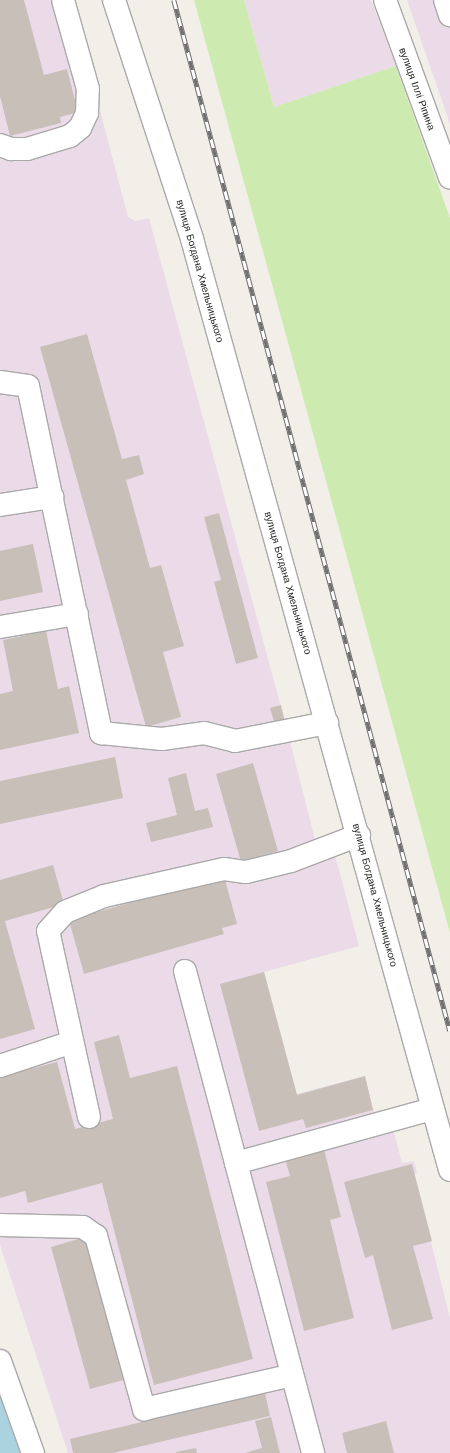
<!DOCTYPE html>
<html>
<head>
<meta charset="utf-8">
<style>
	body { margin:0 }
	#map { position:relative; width:450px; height:1453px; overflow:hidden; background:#f2efe9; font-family:"Work Sans",sans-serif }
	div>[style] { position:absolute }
	.industrial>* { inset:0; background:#ebdbe8 }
	.grass>* { inset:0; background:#cdebb0 }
	.water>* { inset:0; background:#aad3df }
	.building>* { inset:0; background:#c7bfb8 }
	.roads { filter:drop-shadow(1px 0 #a9a9a9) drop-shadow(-1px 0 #a9a9a9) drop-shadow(0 1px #a9a9a9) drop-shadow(0 -1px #a9a9a9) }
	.minor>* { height:22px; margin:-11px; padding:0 11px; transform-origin:11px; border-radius:11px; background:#fff }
	.rail>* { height:4.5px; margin-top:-2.25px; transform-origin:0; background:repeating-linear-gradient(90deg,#fff 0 9px,#707070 0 18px); box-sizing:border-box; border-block:1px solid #707070 }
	span { translate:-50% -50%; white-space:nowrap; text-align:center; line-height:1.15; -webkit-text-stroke:3px #fff; paint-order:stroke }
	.street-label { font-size:10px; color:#222 }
</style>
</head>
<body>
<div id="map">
	<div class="industrial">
		<i style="clip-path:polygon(0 0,71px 0,128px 217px,135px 221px,149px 218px,285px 722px,319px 855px,334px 851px,359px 946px,264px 972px,297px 1094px,365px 1076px,374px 1112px,388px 1109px,402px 1163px,414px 1161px,417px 1173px,414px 1174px,450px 1318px,450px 1453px,68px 1453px,0 1245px)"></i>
		<i style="clip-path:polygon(244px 0,371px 0,396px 66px,274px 107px)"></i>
		<i style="clip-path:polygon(407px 0,450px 0,450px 124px)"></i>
	</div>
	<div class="grass">
		<i style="clip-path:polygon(194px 0,244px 0,274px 107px,396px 66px,450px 218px,450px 933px)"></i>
	</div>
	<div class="water">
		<i style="clip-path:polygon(0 1382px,24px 1453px,0 1453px)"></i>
	</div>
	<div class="building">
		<i style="clip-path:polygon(0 0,24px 0,44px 75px,67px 69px,78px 112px,60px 117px,61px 123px,10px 136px,0 96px)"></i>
		<i style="clip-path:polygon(87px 334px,122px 459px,139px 455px,144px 474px,126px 480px,150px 568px,161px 565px,184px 646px,163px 652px,181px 717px,146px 727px,40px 347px)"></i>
		<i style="clip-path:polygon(219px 513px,258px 658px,236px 664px,214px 582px,221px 580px,204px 517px)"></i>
		<i style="clip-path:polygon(33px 544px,43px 592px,0 601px,0 551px)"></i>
		<i style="clip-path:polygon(46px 631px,58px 689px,69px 686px,79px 733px,0 750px,0 694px,13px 691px,3px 640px)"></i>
		<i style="clip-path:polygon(281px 705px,285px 722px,275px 725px,270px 708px)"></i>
		<i style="clip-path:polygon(115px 757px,123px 798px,0 824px,0 781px)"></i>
		<i style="clip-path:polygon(253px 763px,278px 851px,241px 862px,216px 774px)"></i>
		<i style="clip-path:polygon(186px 773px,195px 811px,208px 808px,213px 827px,151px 842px,146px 823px,177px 815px,168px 778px)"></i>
		<i style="clip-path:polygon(53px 865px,64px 904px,5px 921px,35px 1029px,0 1039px,0 880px)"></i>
		<i style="clip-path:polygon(224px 876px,237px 924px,222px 928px,224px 934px,84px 974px,69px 920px)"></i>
		<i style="clip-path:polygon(264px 972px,297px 1095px,365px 1076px,373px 1110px,306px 1128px,303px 1119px,259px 1131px,220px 984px)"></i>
		<i style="clip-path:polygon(119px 1035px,130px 1078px,177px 1066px,253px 1359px,154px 1385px,102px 1183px,28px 1203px,25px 1191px,0 1198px,0 1077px,57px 1062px,75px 1129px,113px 1119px,94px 1042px)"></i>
		<i style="clip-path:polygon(324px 1149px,341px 1217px,330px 1220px,354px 1318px,304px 1331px,266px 1182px,290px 1176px,285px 1159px)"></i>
		<i style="clip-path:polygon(412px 1164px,432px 1241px,413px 1246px,433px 1319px,392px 1330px,373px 1255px,365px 1258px,344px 1182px)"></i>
		<i style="clip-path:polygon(88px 1236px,127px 1379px,90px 1389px,51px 1247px)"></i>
		<i style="clip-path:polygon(265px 1393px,270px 1416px,113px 1453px,73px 1453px,70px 1439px)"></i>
		<i style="clip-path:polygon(271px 1417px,280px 1453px,245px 1453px,262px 1448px,255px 1421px)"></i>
		<i style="clip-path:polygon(386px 1421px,394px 1453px,347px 1453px,342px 1433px)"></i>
		<i style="clip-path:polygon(196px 1448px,197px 1453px,176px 1453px,176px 1452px)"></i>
	</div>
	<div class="roads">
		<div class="minor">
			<i style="left:114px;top:0;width:251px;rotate:71.9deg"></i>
			<i style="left:192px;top:239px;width:966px;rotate:74.51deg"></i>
			<i style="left:385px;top:0;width:189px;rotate:69.9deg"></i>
			<i style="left:445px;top:0;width:16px;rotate:72deg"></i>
			<i style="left:0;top:145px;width:12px;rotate:20deg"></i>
			<i style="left:11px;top:149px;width:16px"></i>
			<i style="left:27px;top:149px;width:45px;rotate:-16.8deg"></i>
			<i style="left:70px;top:136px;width:13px;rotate:-39deg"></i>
			<i style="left:80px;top:128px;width:17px;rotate:-65deg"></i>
			<i style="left:87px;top:113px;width:24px;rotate:-88deg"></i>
			<i style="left:88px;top:89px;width:92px;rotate:-105.7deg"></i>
			<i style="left:0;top:382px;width:28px;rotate:8deg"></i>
			<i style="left:28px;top:386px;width:355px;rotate:78.1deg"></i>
			<i style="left:101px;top:733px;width:61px;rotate:5.6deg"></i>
			<i style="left:162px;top:739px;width:42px;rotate:-8.1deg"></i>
			<i style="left:204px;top:733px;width:32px;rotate:14deg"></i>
			<i style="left:235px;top:741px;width:94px;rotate:-11.1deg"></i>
			<i style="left:0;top:505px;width:53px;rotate:-8.7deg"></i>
			<i style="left:0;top:627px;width:78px;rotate:-9.6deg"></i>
			<i style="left:185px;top:971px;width:199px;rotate:75.1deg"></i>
			<i style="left:236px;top:1163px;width:203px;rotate:-15.4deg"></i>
			<i style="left:0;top:1066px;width:76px;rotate:-18.4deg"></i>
			<i style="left:89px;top:1117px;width:190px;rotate:-102.4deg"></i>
			<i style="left:48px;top:931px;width:25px;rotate:-48deg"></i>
			<i style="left:65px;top:912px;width:42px;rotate:-22.3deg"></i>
			<i style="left:104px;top:896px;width:123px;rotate:-12.7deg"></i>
			<i style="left:224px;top:869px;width:22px;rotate:8deg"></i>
			<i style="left:246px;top:872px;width:46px;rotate:-13.7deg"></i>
			<i style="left:291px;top:861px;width:73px;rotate:-20.9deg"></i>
			<i style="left:236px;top:1163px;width:300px;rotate:75.1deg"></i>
			<i style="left:0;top:1225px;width:83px;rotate:1.4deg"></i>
			<i style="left:83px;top:1227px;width:16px;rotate:35deg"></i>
			<i style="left:96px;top:1236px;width:180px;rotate:74.5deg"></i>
			<i style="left:144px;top:1409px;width:152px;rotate:-12.9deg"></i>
			<i style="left:0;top:1361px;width:98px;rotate:70.3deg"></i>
		</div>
	</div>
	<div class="rail">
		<i style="left:174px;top:0;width:1067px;rotate:75.01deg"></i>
	</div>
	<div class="street-label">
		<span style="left:417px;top:89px;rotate:70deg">вулиця Іллі Ріпина</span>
		<span style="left:200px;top:271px;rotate:74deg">вулиця Богдана Хмельницького</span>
		<span style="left:288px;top:583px;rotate:74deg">вулиця Богдана Хмельницького</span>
		<span style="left:375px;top:895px;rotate:75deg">вулиця Богдана Хмельницького</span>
	</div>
</div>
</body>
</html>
